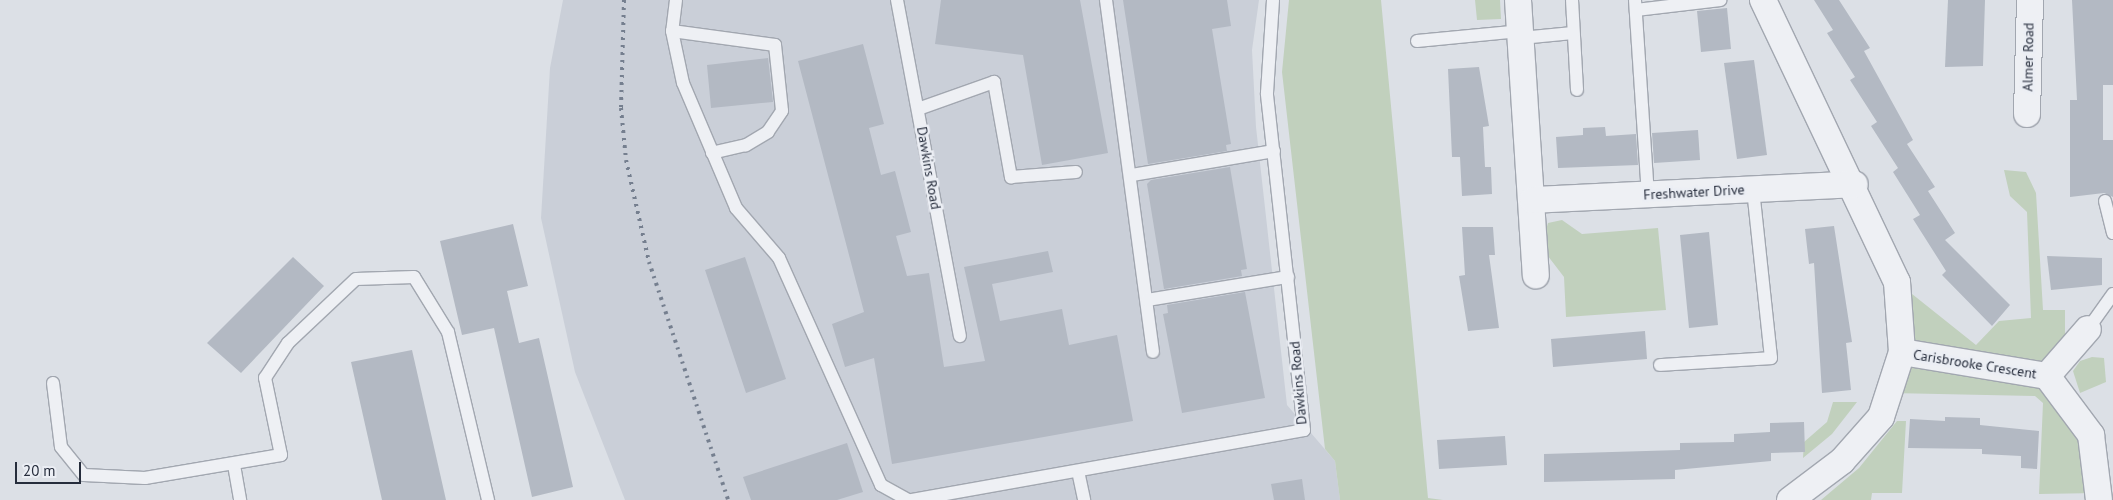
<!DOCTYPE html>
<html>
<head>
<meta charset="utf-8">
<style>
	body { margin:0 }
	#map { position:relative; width:2113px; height:500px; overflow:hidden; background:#dce0e6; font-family:"PT Sans",sans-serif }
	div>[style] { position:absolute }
	.built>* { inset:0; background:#cacfd8 }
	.green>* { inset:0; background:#c1d0bd }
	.building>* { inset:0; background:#b3b9c3 }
	.roads { filter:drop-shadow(1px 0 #a2a7b0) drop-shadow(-1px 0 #a2a7b0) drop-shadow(0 1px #a2a7b0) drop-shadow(0 -1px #a2a7b0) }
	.lane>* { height:12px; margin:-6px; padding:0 6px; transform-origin:6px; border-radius:6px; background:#eef0f4 }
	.street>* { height:26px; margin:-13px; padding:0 13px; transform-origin:13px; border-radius:13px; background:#eef0f4 }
	.rail>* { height:4px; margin-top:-2px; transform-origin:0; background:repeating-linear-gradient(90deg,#757f8f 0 2.5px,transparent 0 7.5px) }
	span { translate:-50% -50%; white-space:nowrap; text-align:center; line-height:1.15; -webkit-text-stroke:5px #ebeef4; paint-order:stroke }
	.street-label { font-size:14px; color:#262d3c }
	.scale { position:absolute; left:15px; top:462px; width:66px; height:22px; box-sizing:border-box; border:2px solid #262d3c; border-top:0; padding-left:6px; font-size:15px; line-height:18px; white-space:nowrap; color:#262d3c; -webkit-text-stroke:4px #ebeef4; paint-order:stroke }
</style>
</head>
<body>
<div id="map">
	<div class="built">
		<i style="clip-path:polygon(563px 0,1259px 0,1252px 50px,1256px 127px,1287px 405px,1335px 461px,1340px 500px,625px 500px,575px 372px,541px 218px,550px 68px)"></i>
	</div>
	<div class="green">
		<i style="clip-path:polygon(1289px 0,1381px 0,1428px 498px,1443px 500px,1340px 500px,1335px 461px,1325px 449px,1282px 72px)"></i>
		<i style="clip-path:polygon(1475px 0,1500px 0,1501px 19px,1477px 20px)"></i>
		<i style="clip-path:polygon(2004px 170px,2026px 172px,2036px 193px,2043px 310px,2065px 310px,2065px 355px,2047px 376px,2091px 435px,2098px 493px,2039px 494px,2043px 403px,2035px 396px,1891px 393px,1897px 282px,1976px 345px,1999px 321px,2031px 318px,2027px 212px,2010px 196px)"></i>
		<i style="clip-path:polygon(1562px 220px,1582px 234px,1658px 228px,1666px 310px,1566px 317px,1564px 277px,1541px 247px,1548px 223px)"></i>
		<i style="clip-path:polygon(2092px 357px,2104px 358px,2106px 382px,2080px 393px,2073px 371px,2080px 361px)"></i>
		<i style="clip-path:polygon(1833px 402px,1857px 402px,1832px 434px,1803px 458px,1804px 442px,1827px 422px)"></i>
		<i style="clip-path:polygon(1897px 421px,1906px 421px,1902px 493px,1872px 493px,1871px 500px,1821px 500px,1859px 468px)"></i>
	</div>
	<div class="building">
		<i style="clip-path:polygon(941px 0,1080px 0,1108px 153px,1042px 165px,1023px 55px,935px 44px)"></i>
		<i style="clip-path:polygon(1123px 0,1227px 0,1231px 26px,1212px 29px,1231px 144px,1226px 145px,1227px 151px,1148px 164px)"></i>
		<i style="clip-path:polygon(1814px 0,1839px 0,1870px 48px,1864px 51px,1913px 140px,1907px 144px,1935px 187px,1928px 191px,1955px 233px,1945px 240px,2010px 305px,1992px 326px,1942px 275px,1946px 271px,1913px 219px,1920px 215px,1893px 172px,1898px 168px,1871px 126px,1877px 122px,1850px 80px,1855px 77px,1827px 33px,1833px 30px)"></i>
		<i style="clip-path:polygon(1948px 0,1985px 0,1983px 66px,1945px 67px)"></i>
		<i style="clip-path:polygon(2072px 0,2113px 0,2113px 85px,2103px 85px,2103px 140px,2113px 140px,2113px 197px,2104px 193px,2070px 197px,2070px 100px,2077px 100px)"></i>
		<i style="clip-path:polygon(1727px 8px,1731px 49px,1701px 52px,1697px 11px)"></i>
		<i style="clip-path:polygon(863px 44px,884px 124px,869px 128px,881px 175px,895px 171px,911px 232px,896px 236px,907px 276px,929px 273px,944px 367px,985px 361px,964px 267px,1048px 251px,1053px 272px,992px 284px,1000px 321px,1062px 309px,1069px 345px,1117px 335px,1133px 421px,892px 464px,874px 358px,845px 367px,832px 324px,864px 312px,798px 61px)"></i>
		<i style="clip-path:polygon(768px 58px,773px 102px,711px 108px,707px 65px)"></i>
		<i style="clip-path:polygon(1754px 60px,1767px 155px,1737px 159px,1724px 63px)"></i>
		<i style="clip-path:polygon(1479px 67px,1489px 126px,1483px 127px,1485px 167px,1491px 167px,1492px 194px,1462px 196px,1460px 157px,1452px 157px,1448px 69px)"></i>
		<i style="clip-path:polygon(1605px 127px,1606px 136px,1636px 134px,1638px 165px,1558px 168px,1556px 137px,1583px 135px,1583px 128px)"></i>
		<i style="clip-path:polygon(1698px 130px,1700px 160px,1654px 163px,1652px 133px)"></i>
		<i style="clip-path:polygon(1230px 167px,1247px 269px,1241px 270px,1242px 276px,1164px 289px,1147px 184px,1151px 180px)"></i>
		<i style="clip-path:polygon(513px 224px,528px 286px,507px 291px,519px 343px,539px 338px,573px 487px,532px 497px,494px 328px,462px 335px,440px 241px)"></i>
		<i style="clip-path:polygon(1834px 226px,1852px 342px,1846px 343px,1851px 390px,1822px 393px,1814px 263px,1809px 264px,1805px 229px)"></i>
		<i style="clip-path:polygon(1462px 227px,1493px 227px,1495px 255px,1489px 255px,1499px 328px,1468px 331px,1459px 276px,1465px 275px)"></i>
		<i style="clip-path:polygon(1709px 232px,1718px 325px,1689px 328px,1680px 235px)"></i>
		<i style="clip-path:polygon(2047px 256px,2102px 258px,2102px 285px,2051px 290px)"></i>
		<i style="clip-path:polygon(293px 257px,324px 286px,241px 373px,207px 343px)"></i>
		<i style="clip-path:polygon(745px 257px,786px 379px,746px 393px,705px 270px)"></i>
		<i style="clip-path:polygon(1245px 292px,1265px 398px,1182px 413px,1163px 314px,1168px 313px,1167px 305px)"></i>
		<i style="clip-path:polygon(1645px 331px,1647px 359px,1553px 367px,1551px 339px)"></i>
		<i style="clip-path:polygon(412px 350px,446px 500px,382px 500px,351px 362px)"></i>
		<i style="clip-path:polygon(1945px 417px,1980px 418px,1980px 425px,2039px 431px,2037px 469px,2021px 468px,2021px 456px,1982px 454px,1982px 449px,1908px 448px,1910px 419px,1945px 421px)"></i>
		<i style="clip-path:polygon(1804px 422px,1805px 452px,1771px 453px,1771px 461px,1675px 470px,1675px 479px,1544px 482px,1544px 454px,1680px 450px,1680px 443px,1734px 442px,1734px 434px,1770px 432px,1770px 423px)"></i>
		<i style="clip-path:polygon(1505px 436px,1507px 465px,1439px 469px,1437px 440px)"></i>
		<i style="clip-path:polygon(847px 443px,863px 492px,837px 500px,751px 500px,743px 477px)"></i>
		<i style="clip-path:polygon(1302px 479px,1305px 500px,1274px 500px,1271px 484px)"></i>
	</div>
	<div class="roads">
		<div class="lane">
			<i style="left:676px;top:0;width:31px;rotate:97deg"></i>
			<i style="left:672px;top:31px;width:53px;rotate:78.1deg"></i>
			<i style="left:683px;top:83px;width:136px;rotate:67deg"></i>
			<i style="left:736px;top:208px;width:66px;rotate:49.3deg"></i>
			<i style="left:779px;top:258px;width:249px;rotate:65.8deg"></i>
			<i style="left:881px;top:485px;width:31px;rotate:29deg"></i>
			<i style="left:897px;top:0;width:342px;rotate:79.4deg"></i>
			<i style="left:1106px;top:0;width:355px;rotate:82.4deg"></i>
			<i style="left:1572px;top:0;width:90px;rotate:86.8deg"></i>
			<i style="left:1635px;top:0;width:194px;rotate:86.2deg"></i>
			<i style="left:1636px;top:10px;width:85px;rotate:-6.8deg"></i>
			<i style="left:672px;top:31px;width:104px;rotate:7.7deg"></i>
			<i style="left:775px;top:45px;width:66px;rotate:83.9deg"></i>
			<i style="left:782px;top:111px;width:25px;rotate:124deg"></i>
			<i style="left:768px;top:132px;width:26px;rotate:149deg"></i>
			<i style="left:746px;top:145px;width:35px;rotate:167deg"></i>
			<i style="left:1521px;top:38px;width:52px;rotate:-5.5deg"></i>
			<i style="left:1417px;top:41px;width:103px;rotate:-5.5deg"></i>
			<i style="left:918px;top:109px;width:81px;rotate:-19.6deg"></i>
			<i style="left:994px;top:82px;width:97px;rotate:79.9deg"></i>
			<i style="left:1011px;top:177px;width:65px;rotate:-4.4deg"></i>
			<i style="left:1132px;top:175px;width:144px;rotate:-9.6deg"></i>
			<i style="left:2105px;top:201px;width:33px;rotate:76deg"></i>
			<i style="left:1147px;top:300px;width:143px;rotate:-9.3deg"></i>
			<i style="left:2088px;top:329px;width:43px;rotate:-54.5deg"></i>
			<i style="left:1660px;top:365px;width:111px;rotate:-3.6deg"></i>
			<i style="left:1771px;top:358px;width:170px;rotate:-96.1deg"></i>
			<i style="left:53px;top:383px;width:64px;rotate:82.9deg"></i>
			<i style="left:61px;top:447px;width:36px;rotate:51deg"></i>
			<i style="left:84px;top:475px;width:61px;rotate:2.8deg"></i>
			<i style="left:145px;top:478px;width:138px;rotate:-9.6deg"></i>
			<i style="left:281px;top:455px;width:79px;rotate:-101.7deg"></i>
			<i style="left:265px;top:378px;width:42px;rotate:-56.7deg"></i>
			<i style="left:288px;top:343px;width:93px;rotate:-43.3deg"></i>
			<i style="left:356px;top:279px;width:58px;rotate:-2deg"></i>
			<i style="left:414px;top:277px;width:65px;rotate:58.3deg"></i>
			<i style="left:448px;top:332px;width:173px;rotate:76.6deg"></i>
			<i style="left:234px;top:465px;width:36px;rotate:80deg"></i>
			<i style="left:1078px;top:471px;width:30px;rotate:78deg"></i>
			<i style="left:912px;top:500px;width:398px;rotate:-10.1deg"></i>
			<i style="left:1304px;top:430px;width:339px;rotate:-96.3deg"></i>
			<i style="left:1267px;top:93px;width:93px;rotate:-86.3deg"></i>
		</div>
		<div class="street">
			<i style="left:1518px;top:0;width:276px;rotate:86.3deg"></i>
			<i style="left:1763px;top:0;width:312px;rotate:64.6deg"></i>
			<i style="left:1897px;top:282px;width:70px;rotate:85.9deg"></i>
			<i style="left:1902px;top:352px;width:68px;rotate:107.9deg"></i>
			<i style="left:1881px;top:417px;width:59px;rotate:131.6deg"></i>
			<i style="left:1842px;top:461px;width:65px;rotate:143.1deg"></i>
			<i style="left:2027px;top:114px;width:114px;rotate:-88.5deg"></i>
			<i style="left:1533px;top:200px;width:322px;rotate:-2.8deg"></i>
			<i style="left:1902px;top:352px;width:147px;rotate:9.4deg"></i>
			<i style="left:2047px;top:376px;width:74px;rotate:53.3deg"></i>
			<i style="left:2091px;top:435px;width:65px;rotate:83deg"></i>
			<i style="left:2047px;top:376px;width:62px;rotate:-48.9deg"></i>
		</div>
	</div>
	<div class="rail">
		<i style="left:624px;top:0;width:108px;rotate:91.6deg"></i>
		<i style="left:621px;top:108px;width:52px;rotate:84.5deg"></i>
		<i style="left:626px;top:160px;width:105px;rotate:77.3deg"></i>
		<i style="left:649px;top:262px;width:251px;rotate:71.6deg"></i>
	</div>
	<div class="street-label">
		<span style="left:2028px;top:57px;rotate:-89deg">Almer Road</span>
		<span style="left:929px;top:168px;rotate:80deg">Dawkins Road</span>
		<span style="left:1694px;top:192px;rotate:-3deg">Freshwater Drive</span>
		<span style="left:1975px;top:364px;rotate:9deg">Carisbrooke Crescent</span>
		<span style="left:1298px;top:383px;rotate:-95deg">Dawkins Road</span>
	</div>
	<div class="scale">20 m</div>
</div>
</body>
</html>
